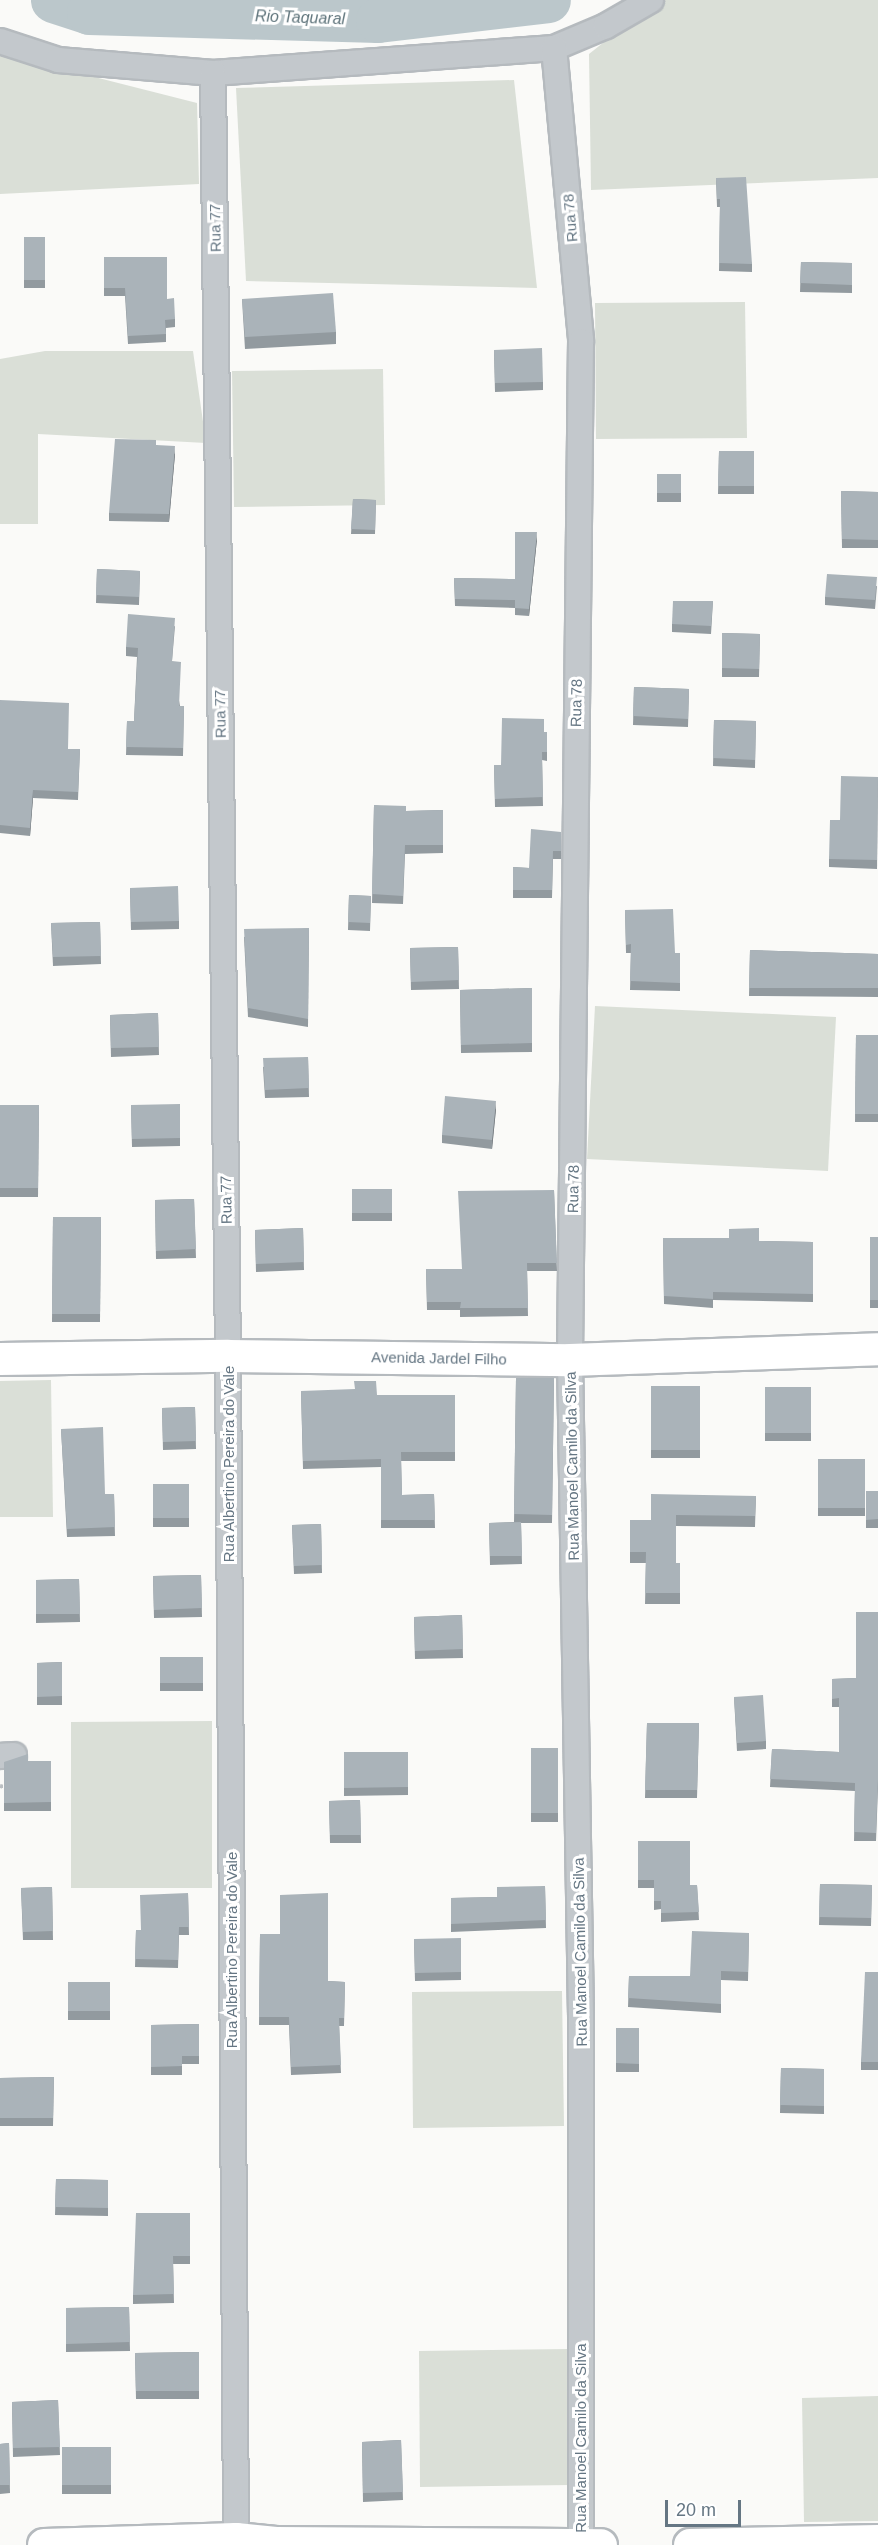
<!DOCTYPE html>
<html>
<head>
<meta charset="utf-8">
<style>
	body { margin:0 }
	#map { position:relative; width:878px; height:2545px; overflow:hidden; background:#fafaf8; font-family:Arial,sans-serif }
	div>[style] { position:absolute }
	.green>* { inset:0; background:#dadfd7 }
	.river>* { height:45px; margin:-22.5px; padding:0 22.5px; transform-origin:22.5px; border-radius:22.5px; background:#bbc7cb }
	.path>* { height:4px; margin-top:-2px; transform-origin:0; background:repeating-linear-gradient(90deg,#bbbfc2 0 3px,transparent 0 6px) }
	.roads { filter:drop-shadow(2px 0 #b5babe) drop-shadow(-2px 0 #b5babe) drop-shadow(0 2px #b5babe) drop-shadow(0 -2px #b5babe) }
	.minor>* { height:24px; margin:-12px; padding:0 12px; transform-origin:12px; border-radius:12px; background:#c3c8cc }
	.major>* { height:32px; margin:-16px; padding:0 16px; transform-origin:16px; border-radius:16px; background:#fff }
	.wall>* { inset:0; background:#929a9f }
	.shaded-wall>* { inset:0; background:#777d82 }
	.building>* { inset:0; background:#aab3b9 }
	span { translate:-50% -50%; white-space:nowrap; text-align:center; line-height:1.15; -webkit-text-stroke:6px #fff; paint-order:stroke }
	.street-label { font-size:15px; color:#657683 }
	.water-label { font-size:16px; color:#60757c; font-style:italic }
	.scale { position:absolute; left:665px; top:2500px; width:76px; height:27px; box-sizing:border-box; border:3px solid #657683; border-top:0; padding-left:8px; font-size:18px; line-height:21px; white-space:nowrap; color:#657683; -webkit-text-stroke:4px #fff; paint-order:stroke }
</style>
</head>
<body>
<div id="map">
	<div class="green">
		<i style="clip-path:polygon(137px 0,361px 0,279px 6px)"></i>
		<i style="clip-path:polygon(657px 0,878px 0,878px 178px,591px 190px,589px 54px)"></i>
		<i style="clip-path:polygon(0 53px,197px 103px,199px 184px,0 194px)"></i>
		<i style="clip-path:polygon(514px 80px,537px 288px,246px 281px,236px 88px)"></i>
		<i style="clip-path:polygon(745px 302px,747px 438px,596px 439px,595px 303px)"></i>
		<i style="clip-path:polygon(45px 351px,193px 351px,206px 443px,38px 434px,38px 524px,0 524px,0 359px)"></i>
		<i style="clip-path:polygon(383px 369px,385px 505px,234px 507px,232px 371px)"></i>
		<i style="clip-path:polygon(595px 1006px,836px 1017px,828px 1171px,587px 1159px)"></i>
		<i style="clip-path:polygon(51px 1380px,53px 1517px,0 1517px,0 1381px)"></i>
		<i style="clip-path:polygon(212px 1721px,212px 1888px,71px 1888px,71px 1722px)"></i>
		<i style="clip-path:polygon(562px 1991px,564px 2126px,413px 2128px,412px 1992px)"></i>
		<i style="clip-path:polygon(569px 2349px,571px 2485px,420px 2487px,419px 2351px)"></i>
		<i style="clip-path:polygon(878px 2396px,878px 2521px,804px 2522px,802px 2398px)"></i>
	</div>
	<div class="river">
		<i style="left:53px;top:0;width:38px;rotate:18deg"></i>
		<i style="left:89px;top:12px;width:289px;rotate:1.6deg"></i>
		<i style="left:378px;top:20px;width:171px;rotate:-6.7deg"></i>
	</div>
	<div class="path">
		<i style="left:0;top:1786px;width:4px;rotate:14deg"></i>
	</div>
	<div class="roads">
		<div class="minor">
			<i style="left:0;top:41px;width:61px;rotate:18.1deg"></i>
			<i style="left:58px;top:60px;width:156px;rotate:4.8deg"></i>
			<i style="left:213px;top:73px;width:342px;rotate:-4.2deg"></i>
			<i style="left:554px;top:48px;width:56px;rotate:-22.9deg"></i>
			<i style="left:606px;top:26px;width:52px;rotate:-30deg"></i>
			<i style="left:554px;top:48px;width:294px;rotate:84.7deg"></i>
			<i style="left:581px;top:341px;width:1019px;rotate:90.62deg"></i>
			<i style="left:570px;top:1360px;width:655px;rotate:89.04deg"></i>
			<i style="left:581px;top:2015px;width:530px;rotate:90deg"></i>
			<i style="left:213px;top:73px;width:1283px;rotate:89.33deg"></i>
			<i style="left:228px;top:1356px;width:1189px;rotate:89.61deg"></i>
			<i style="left:0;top:1756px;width:14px;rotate:-4deg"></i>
		</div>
		<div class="major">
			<i style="left:0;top:1359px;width:228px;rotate:-0.8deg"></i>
			<i style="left:228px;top:1356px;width:342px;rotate:0.7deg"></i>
			<i style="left:570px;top:1360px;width:308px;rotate:-2deg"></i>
			<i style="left:44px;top:2545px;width:192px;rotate:-1.8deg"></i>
			<i style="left:236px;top:2539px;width:40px;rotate:5.7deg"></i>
			<i style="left:276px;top:2543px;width:325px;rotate:0.4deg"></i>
			<i style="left:690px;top:2545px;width:188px;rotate:-1.2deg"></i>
		</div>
	</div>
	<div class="wall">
		<i style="clip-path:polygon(716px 178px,752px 264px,752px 272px,719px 271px,720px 207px,717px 207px)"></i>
		<i style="clip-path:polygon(24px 237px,45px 237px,45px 288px,24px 288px)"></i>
		<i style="clip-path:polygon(104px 257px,167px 299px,175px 319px,175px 327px,166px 328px,166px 342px,128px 344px,125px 296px,104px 296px)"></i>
		<i style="clip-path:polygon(801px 262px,852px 263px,852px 293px,800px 292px)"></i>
		<i style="clip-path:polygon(242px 299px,336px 332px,336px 344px,245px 349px)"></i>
		<i style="clip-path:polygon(494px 350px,543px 382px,543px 390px,495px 392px)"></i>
		<i style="clip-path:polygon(156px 445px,175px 454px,169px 522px,109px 521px,109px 513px)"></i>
		<i style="clip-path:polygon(719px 451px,754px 451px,754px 494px,718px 494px)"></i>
		<i style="clip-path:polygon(657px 474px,681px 474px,681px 502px,657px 502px)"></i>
		<i style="clip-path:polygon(841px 491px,878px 492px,878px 548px,842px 548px)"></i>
		<i style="clip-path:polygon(353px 499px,376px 500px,375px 534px,351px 534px)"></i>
		<i style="clip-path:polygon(537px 539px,529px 616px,515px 615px,515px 608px,455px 606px,454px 578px,515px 579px)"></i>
		<i style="clip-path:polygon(97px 569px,140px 571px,139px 605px,96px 603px)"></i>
		<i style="clip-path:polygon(877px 586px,875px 609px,825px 605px,825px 597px)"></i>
		<i style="clip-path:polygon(713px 601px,711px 634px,672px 632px,672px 624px)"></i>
		<i style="clip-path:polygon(175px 626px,172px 661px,180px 706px,184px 706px,183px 756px,126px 755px,127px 721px,134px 721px,137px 657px,126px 656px,126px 647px)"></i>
		<i style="clip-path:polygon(722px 633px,760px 634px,759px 677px,722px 677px)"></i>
		<i style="clip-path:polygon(634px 687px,689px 689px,688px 727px,633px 725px)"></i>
		<i style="clip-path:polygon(0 700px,68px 749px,80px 749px,78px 800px,33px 798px,30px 836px,0 833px)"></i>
		<i style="clip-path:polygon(714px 720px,756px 721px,755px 768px,713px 766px)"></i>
		<i style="clip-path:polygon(544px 732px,547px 732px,547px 761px,542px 760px,543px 806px,495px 807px,494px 765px,501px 765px)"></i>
		<i style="clip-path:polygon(878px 777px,877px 869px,829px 867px,829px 859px,840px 820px)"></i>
		<i style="clip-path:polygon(374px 805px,406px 811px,443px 810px,443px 853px,405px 854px,403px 904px,372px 903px)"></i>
		<i style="clip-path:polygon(561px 832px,561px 859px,553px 859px,552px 898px,513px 898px,513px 867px,529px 868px)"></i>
		<i style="clip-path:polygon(130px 888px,179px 921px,179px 929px,131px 930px)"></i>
		<i style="clip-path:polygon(349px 895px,371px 896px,370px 931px,348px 930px)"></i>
		<i style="clip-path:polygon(625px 910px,675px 953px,680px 953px,680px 991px,630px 990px,631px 953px,626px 953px)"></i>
		<i style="clip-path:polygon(100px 922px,101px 964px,53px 966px,51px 923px)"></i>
		<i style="clip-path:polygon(309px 928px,308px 1027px,248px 1017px,244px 937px)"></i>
		<i style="clip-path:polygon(458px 947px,459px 989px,411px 990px,410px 948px)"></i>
		<i style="clip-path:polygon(750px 950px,878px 954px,878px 997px,749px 996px)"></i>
		<i style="clip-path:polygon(532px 988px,532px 1052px,461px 1053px,460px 990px)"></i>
		<i style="clip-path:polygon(158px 1013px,159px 1055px,111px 1057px,110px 1015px)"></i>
		<i style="clip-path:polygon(856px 1035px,878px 1035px,878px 1122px,855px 1122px)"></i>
		<i style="clip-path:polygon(308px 1057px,309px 1097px,265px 1098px,263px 1067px)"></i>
		<i style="clip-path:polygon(0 1105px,39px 1105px,38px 1197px,0 1197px)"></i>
		<i style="clip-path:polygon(131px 1105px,180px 1138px,180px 1146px,132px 1147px)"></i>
		<i style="clip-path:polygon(496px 1109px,492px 1149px,442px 1143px,442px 1135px)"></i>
		<i style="clip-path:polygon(352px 1189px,392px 1189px,392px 1221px,352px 1221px)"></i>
		<i style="clip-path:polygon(554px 1190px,557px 1271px,527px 1271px,528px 1316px,460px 1317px,460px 1310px,427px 1310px,426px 1269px,462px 1269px)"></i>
		<i style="clip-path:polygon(194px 1199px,196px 1258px,156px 1259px,155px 1200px)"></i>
		<i style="clip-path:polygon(53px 1217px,101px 1217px,100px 1322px,52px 1322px)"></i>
		<i style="clip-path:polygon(303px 1228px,304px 1270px,256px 1272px,255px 1230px)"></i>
		<i style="clip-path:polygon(870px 1237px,878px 1237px,878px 1308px,870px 1308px)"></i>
		<i style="clip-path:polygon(663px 1238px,759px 1241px,813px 1242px,813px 1302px,713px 1300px,713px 1308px,664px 1304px)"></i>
		<i style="clip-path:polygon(516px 1378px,554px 1378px,552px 1523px,521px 1523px,522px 1564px,490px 1565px,489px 1523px,514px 1522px)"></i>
		<i style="clip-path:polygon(651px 1386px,700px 1386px,700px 1458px,651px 1458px)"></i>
		<i style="clip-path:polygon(765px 1387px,811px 1387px,811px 1441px,765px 1441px)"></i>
		<i style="clip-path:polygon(301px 1391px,377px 1395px,455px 1395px,455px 1461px,401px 1461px,402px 1495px,434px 1494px,435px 1528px,381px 1528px,381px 1467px,303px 1469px)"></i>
		<i style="clip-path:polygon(195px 1407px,196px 1449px,163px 1450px,162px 1408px)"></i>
		<i style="clip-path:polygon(61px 1429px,105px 1494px,114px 1494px,115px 1536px,67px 1537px)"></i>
		<i style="clip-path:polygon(818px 1459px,865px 1459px,865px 1516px,818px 1516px)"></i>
		<i style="clip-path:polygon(153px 1484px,189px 1484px,189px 1527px,153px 1527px)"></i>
		<i style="clip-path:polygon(866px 1491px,878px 1491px,878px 1528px,866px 1528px)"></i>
		<i style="clip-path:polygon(756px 1496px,755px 1527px,676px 1526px,676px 1563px,680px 1563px,680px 1604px,645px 1604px,646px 1563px,630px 1563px,630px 1520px,651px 1520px)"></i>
		<i style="clip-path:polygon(321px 1524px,322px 1573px,294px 1574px,292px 1525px)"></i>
		<i style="clip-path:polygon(201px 1575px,202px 1617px,154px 1618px,153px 1576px)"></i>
		<i style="clip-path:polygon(79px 1579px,80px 1622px,36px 1623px,36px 1580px)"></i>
		<i style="clip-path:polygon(878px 1612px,878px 1788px,876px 1841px,854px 1841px,855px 1791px,770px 1787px,772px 1749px,839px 1752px,839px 1707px,832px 1707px,832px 1679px,856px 1678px)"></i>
		<i style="clip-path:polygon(462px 1615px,463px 1658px,415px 1659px,414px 1617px)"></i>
		<i style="clip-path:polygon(160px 1657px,203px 1657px,203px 1691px,160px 1691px)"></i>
		<i style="clip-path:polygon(62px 1662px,62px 1705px,37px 1705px,37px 1663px)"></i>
		<i style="clip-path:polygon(734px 1697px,766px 1741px,766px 1749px,737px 1751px)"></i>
		<i style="clip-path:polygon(647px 1723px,699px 1723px,697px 1798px,645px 1798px)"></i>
		<i style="clip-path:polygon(531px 1748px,558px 1748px,558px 1822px,531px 1822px)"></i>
		<i style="clip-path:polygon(344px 1752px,408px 1752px,408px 1795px,344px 1796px)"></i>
		<i style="clip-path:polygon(51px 1761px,51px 1811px,4px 1811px,4px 1762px)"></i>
		<i style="clip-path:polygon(360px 1800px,361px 1843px,330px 1843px,329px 1801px)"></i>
		<i style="clip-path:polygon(638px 1841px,690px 1885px,697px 1885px,699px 1920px,661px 1922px,661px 1909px,654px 1910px,654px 1888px,638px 1888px)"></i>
		<i style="clip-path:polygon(820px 1884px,872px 1885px,871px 1926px,819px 1925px)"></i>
		<i style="clip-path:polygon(545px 1886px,546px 1928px,451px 1932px,451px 1898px,497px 1897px)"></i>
		<i style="clip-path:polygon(52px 1887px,53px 1940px,23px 1940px,21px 1888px)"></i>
		<i style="clip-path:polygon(188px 1893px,189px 1935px,179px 1935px,178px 1968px,135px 1967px,136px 1930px,141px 1930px)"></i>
		<i style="clip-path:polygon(749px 1933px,748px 1981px,721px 1980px,721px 2013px,628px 2007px,629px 1976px,690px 1976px)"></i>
		<i style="clip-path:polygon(260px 1934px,328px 1981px,345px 1982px,344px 2026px,339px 2026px,341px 2073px,291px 2075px,289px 2025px,259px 2025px)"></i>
		<i style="clip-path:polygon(414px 1939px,461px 1972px,461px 1980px,415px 1981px)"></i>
		<i style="clip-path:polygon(878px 1972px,878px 2070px,861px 2070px,861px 2062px)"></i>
		<i style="clip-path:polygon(68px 1982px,110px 1982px,110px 2020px,68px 2020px)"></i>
		<i style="clip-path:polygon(199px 2024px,199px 2064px,182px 2064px,182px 2075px,151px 2075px,151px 2025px)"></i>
		<i style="clip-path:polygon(616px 2028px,639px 2028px,639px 2072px,616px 2072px)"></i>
		<i style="clip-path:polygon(781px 2068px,824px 2069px,824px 2114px,780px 2113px)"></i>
		<i style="clip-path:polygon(54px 2077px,53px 2126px,0 2126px,0 2078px)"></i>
		<i style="clip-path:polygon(56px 2179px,108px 2180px,108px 2216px,55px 2215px)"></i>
		<i style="clip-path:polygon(190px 2213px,190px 2264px,173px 2264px,174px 2303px,133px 2304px,133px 2295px)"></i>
		<i style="clip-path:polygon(129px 2307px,130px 2351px,66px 2352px,66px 2308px)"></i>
		<i style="clip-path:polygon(199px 2352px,199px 2399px,136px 2399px,135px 2353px)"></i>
		<i style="clip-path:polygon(58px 2400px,60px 2455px,13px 2457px,12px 2402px)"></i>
		<i style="clip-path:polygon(401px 2440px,403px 2500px,363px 2502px,362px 2442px)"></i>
		<i style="clip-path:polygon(9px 2443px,10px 2493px,0 2494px,0 2444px)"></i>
		<i style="clip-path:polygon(62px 2447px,111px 2447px,111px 2494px,62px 2494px)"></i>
	</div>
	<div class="shaded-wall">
		<i style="clip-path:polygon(175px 446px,175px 454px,169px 522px,169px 514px)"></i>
		<i style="clip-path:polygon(537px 532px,537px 539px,529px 616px,529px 609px)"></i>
		<i style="clip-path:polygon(33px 790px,33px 798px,30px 836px,30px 828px)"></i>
		<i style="clip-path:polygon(496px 1101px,496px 1109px,492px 1149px,492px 1140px)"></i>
	</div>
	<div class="building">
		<i style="clip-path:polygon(746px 177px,752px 264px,719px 263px,720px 199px,717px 199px,716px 178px)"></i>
		<i style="clip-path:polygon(24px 237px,45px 237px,45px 280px,24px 280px)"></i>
		<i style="clip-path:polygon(104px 257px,167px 257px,167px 299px,174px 298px,175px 319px,165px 320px,166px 334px,128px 336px,125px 288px,104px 288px)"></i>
		<i style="clip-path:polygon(801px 262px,852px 263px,852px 285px,800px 283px)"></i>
		<i style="clip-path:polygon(333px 293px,336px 332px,245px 337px,242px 299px)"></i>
		<i style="clip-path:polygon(542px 348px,543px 382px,495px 383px,494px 350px)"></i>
		<i style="clip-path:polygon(115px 439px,156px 440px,156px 445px,175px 446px,169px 514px,109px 513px)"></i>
		<i style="clip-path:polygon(719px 451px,754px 451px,754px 486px,718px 486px)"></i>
		<i style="clip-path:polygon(657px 474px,681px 474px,681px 493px,657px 493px)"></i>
		<i style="clip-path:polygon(841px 491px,878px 492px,878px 540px,842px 539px)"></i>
		<i style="clip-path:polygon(353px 499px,376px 500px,375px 530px,351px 529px)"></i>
		<i style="clip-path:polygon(515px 532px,537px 532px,529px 609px,515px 608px,515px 600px,455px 599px,454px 578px,515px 579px)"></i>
		<i style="clip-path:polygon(97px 569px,140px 571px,139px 597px,96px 595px)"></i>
		<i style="clip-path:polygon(827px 574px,877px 577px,875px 600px,825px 597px)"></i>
		<i style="clip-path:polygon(673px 601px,713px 601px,711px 626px,672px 624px)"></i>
		<i style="clip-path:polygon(128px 614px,175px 618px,172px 661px,181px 662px,179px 706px,184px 706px,183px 748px,126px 747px,127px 721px,134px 721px,138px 648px,126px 647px)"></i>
		<i style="clip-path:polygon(722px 633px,760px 634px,759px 669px,722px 668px)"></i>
		<i style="clip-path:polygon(634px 687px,689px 689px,688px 719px,633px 716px)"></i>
		<i style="clip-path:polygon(0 700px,69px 703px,68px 749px,80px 749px,78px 792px,33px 790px,30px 828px,0 825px)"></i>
		<i style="clip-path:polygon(502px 718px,544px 719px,544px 732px,547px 732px,547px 752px,542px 752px,543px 797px,495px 799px,494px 765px,501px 765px)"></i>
		<i style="clip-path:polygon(714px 720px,756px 721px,755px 760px,713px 758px)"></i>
		<i style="clip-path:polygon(841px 776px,878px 777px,877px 860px,829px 859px,830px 820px,840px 820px)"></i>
		<i style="clip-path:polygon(374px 805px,406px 806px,406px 811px,443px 810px,443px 845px,405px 845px,403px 896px,372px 894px)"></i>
		<i style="clip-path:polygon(531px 829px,561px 832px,561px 851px,553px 851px,552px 890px,513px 890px,513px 867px,529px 868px)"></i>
		<i style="clip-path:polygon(178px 886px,179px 921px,131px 922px,130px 888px)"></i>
		<i style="clip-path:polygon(349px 895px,371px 896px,370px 923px,348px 922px)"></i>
		<i style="clip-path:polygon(673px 909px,675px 953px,680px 953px,680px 983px,630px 981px,631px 944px,626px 945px,625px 910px)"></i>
		<i style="clip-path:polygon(100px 922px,101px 956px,53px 957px,51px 923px)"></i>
		<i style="clip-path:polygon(309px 928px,308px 1019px,248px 1008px,244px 929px)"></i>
		<i style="clip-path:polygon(458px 947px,459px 980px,411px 982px,410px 948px)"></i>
		<i style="clip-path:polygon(750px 950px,878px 954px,878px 988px,749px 988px)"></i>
		<i style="clip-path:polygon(532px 988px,532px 1043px,461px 1045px,460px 990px)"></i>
		<i style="clip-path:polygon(158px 1013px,159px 1047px,111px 1048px,110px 1015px)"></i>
		<i style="clip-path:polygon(856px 1035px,878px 1035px,878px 1114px,855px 1114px)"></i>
		<i style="clip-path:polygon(308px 1057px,309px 1088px,265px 1090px,263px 1058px)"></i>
		<i style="clip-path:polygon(445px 1096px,496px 1101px,492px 1140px,442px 1135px)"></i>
		<i style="clip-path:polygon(180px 1104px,180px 1138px,132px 1139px,131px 1105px)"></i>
		<i style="clip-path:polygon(0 1105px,39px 1105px,38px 1188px,0 1188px)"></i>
		<i style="clip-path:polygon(352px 1189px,392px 1189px,392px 1213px,352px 1213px)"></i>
		<i style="clip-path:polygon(554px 1190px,557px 1263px,527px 1263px,528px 1308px,460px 1308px,461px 1302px,427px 1302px,426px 1269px,462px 1269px,458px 1191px)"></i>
		<i style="clip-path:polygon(194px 1199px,196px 1249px,156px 1251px,155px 1200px)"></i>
		<i style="clip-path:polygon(53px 1217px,101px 1217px,100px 1314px,52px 1314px)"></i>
		<i style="clip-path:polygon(303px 1228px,304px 1262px,256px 1264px,255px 1230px)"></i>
		<i style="clip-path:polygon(759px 1228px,759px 1241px,813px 1242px,813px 1294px,713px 1292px,713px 1299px,664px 1296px,663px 1238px,729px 1238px,729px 1229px)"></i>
		<i style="clip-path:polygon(870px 1237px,878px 1237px,878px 1300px,870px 1300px)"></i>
		<i style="clip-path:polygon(516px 1378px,554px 1378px,552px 1515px,514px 1514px)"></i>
		<i style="clip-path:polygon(354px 1381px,376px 1381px,377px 1395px,455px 1395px,455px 1452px,401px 1452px,402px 1495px,434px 1494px,435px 1520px,381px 1520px,381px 1459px,303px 1461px,301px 1391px,355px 1389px)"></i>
		<i style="clip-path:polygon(651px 1386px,700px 1386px,700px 1450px,651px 1450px)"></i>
		<i style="clip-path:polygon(765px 1387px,811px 1387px,811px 1433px,765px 1433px)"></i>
		<i style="clip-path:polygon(195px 1407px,196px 1441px,163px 1442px,162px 1408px)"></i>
		<i style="clip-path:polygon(103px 1427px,105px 1494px,114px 1494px,115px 1527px,67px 1529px,61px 1429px)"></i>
		<i style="clip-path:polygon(818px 1459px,865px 1459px,865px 1508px,818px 1508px)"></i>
		<i style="clip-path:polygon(153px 1484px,189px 1484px,189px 1518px,153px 1518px)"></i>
		<i style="clip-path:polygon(866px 1491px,878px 1491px,878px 1519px,866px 1520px)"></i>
		<i style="clip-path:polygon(651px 1494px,756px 1496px,755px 1516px,676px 1515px,676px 1563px,680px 1563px,680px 1593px,645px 1593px,646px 1552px,630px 1552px,630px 1520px,651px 1520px)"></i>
		<i style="clip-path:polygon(521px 1522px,522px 1556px,490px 1556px,489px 1523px)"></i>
		<i style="clip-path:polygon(321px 1524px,322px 1565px,294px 1566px,292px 1525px)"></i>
		<i style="clip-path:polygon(201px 1575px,202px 1608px,154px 1610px,153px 1576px)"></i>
		<i style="clip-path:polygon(79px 1579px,80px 1614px,36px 1614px,36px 1580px)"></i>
		<i style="clip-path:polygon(856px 1612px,878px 1612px,878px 1779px,876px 1833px,854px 1832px,855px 1783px,770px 1779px,772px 1749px,839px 1752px,839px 1698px,832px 1699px,832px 1679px,856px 1678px)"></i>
		<i style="clip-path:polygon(462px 1615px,463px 1649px,415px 1651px,414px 1617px)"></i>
		<i style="clip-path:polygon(160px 1657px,203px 1657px,203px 1683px,160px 1683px)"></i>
		<i style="clip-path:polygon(62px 1662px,62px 1696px,37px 1697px,37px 1663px)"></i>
		<i style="clip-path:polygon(763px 1695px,766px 1741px,737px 1743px,734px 1697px)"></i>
		<i style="clip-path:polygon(647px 1723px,699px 1723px,697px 1790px,645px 1790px)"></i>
		<i style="clip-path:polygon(531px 1748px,558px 1748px,558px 1813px,531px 1813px)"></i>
		<i style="clip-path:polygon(344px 1752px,408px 1752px,408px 1787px,344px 1788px)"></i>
		<i style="clip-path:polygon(28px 1754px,28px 1761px,51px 1761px,51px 1802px,4px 1803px,4px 1762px)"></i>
		<i style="clip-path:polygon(360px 1800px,361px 1835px,330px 1835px,329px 1801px)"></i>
		<i style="clip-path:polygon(638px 1841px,690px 1841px,690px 1885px,697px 1885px,699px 1912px,661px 1913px,661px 1901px,654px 1901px,654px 1880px,638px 1880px)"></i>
		<i style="clip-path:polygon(820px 1884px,872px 1885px,871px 1918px,819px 1917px)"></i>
		<i style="clip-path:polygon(545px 1886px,546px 1920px,451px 1924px,451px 1898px,497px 1897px,497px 1887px)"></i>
		<i style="clip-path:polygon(52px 1887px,53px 1931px,23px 1932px,21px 1888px)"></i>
		<i style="clip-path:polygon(188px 1893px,189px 1927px,179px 1927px,178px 1960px,135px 1959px,136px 1930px,141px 1930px,140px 1895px)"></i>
		<i style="clip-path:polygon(328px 1893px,328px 1981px,345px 1982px,344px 2018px,339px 2018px,341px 2065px,291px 2067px,289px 2017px,259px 2017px,260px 1934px,280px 1934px,280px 1895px)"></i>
		<i style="clip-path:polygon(692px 1931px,749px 1933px,748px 1972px,721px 1971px,721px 2004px,628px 1998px,629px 1976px,690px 1976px)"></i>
		<i style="clip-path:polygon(461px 1938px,461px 1972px,415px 1973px,414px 1939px)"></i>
		<i style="clip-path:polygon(865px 1972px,878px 1972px,878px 2062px,861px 2062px)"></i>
		<i style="clip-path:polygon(68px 1982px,110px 1982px,110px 2011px,68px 2011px)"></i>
		<i style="clip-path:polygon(199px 2024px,199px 2056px,182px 2056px,182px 2066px,151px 2067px,151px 2025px)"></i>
		<i style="clip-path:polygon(616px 2028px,639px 2028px,639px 2064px,616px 2063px)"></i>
		<i style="clip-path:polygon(781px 2068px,824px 2069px,824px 2106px,780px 2105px)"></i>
		<i style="clip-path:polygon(54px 2077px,53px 2118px,0 2118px,0 2078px)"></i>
		<i style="clip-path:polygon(56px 2179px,108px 2180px,108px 2208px,55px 2207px)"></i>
		<i style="clip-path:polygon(136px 2213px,190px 2213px,190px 2256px,173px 2256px,174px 2294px,133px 2295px)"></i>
		<i style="clip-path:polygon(129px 2307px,130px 2342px,66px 2344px,66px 2308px)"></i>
		<i style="clip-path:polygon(199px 2352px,199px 2391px,136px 2391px,135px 2353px)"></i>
		<i style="clip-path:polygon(58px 2400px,60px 2447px,13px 2448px,12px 2402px)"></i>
		<i style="clip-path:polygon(401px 2440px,403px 2492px,363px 2493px,362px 2442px)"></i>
		<i style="clip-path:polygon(9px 2443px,10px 2485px,0 2485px,0 2444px)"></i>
		<i style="clip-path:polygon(62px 2447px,111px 2447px,111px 2485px,62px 2485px)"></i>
	</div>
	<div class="street-label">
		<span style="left:570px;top:218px;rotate:-95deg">Rua 78</span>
		<span style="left:215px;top:228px;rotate:-91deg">Rua 77</span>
		<span style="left:576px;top:703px;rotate:-89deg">Rua 78</span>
		<span style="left:220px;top:714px;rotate:-91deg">Rua 77</span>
		<span style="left:573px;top:1189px;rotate:-89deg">Rua 78</span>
		<span style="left:226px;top:1200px;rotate:-91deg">Rua 77</span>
		<span style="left:439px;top:1358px;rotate:1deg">Avenida Jardel Filho</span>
		<span style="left:229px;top:1464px;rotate:-90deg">Rua Albertino Pereira do Vale</span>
		<span style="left:572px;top:1466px;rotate:-91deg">Rua Manoel Camilo da Silva</span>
		<span style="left:232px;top:1950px;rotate:-90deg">Rua Albertino Pereira do Vale</span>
		<span style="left:580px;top:1952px;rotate:-91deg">Rua Manoel Camilo da Silva</span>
		<span style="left:581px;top:2438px;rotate:-90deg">Rua Manoel Camilo da Silva</span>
	</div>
	<div class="water-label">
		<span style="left:300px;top:18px;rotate:2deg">Rio Taquaral</span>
	</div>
	<div class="scale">20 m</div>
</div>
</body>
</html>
